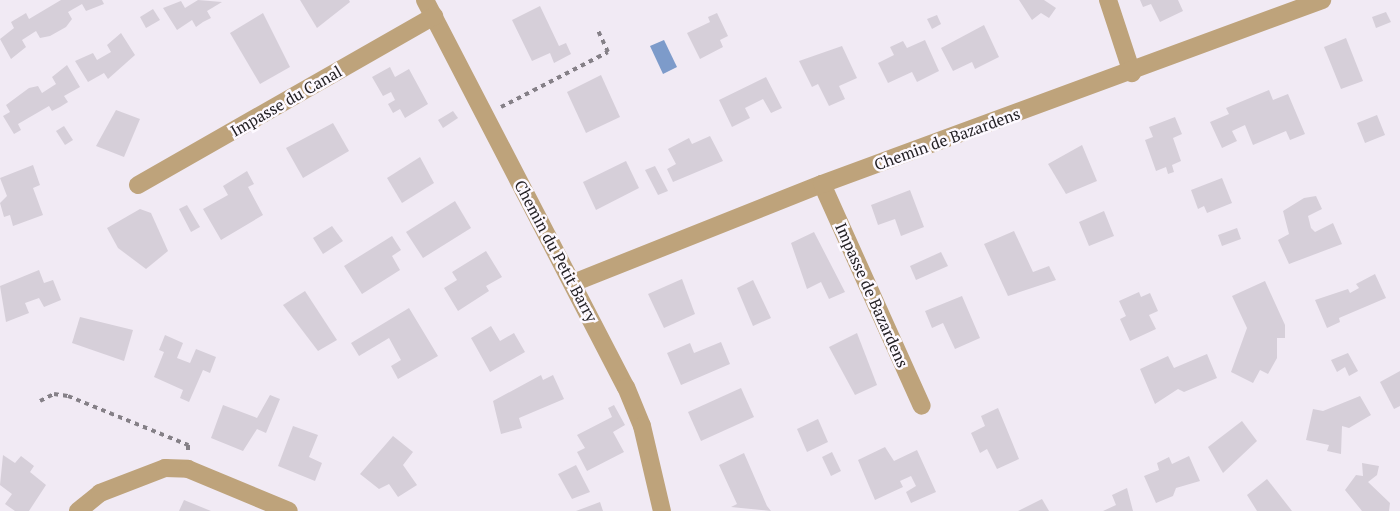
<!DOCTYPE html>
<html>
<head>
<meta charset="utf-8">
<style>
	body { margin:0 }
	#map { position:relative; width:1400px; height:511px; overflow:hidden; background:#f1eaf4; font-family:"PT Serif",serif }
	div>[style] { position:absolute }
	.water>* { inset:0; background:#7d9bca }
	.building>* { inset:0; background:#d6cfd9 }
	.path>* { height:4px; margin-top:-2px; transform-origin:0; background:repeating-linear-gradient(90deg,#858087 0 4.5px,transparent 0 9px) }
	.minor>* { height:18px; margin:-9px; padding:0 9px; transform-origin:9px; border-radius:9px; background:#bea37b }
	span { translate:-50% -50%; white-space:nowrap; text-align:center; line-height:1.15; -webkit-text-stroke:5px #fdf9ff; paint-order:stroke }
	.street-label { font-size:16px; color:#232024 }
</style>
</head>
<body>
<div id="map">
	<div class="water">
		<i style="clip-path:polygon(664px 40px,677px 67px,663px 74px,650px 46px)"></i>
	</div>
	<div class="building">
		<i style="clip-path:polygon(61px 0,102px 0,104px 4px,86px 11px,82px 4px,68px 12px,72px 19px,66px 27px,50px 36px,40px 38px,36px 31px,22px 40px,26px 47px,11px 59px,0 39px,14px 28px,11px 22px,26px 13px,29px 19px)"></i>
		<i style="clip-path:polygon(198px 0,222px 2px,207px 11px,211px 18px,203px 22px,196px 27px,192px 20px,177px 30px,163px 8px,181px 1px,185px 8px)"></i>
		<i style="clip-path:polygon(300px 0,349px 0,350px 2px,317px 28px)"></i>
		<i style="clip-path:polygon(1019px 0,1044px 0,1056px 8px,1049px 18px,1041px 13px,1032px 20px)"></i>
		<i style="clip-path:polygon(1140px 0,1178px 0,1183px 11px,1160px 22px,1151px 4px,1143px 7px)"></i>
		<i style="clip-path:polygon(540px 6px,559px 46px,566px 43px,571px 54px,554px 63px,550px 53px,532px 61px,512px 20px)"></i>
		<i style="clip-path:polygon(153px 9px,160px 20px,146px 28px,140px 17px)"></i>
		<i style="clip-path:polygon(1386px 12px,1391px 22px,1376px 28px,1372px 17px)"></i>
		<i style="clip-path:polygon(263px 13px,290px 67px,260px 84px,230px 33px)"></i>
		<i style="clip-path:polygon(717px 13px,728px 36px,720px 40px,723px 47px,700px 59px,687px 33px,710px 22px,708px 17px)"></i>
		<i style="clip-path:polygon(937px 15px,941px 24px,932px 29px,927px 19px)"></i>
		<i style="clip-path:polygon(984px 25px,999px 57px,975px 69px,972px 62px,953px 71px,941px 48px)"></i>
		<i style="clip-path:polygon(121px 33px,135px 55px,108px 79px,104px 73px,88px 82px,75px 61px,93px 53px,97px 60px,111px 52px,107px 45px)"></i>
		<i style="clip-path:polygon(1346px 38px,1363px 81px,1341px 89px,1324px 47px)"></i>
		<i style="clip-path:polygon(925px 40px,939px 71px,917px 82px,912px 72px,888px 83px,878px 63px,894px 55px,890px 47px,903px 41px,907px 48px)"></i>
		<i style="clip-path:polygon(842px 46px,857px 78px,839px 86px,845px 99px,829px 106px,818px 84px,812px 87px,799px 61px)"></i>
		<i style="clip-path:polygon(67px 65px,80px 87px,64px 96px,68px 102px,60px 107px,52px 111px,49px 106px,18px 124px,21px 130px,14px 134px,3px 116px,10px 112px,6px 105px,29px 88px,38px 86px,42px 93px,56px 84px,52px 77px)"></i>
		<i style="clip-path:polygon(390px 67px,395px 77px,409px 69px,428px 104px,405px 118px,400px 109px,393px 113px,388px 104px,395px 100px,391px 92px,383px 96px,372px 77px)"></i>
		<i style="clip-path:polygon(601px 75px,620px 117px,586px 133px,567px 92px)"></i>
		<i style="clip-path:polygon(766px 77px,782px 108px,771px 113px,763px 99px,745px 108px,750px 118px,732px 127px,719px 100px)"></i>
		<i style="clip-path:polygon(1269px 90px,1273px 100px,1288px 94px,1305px 134px,1290px 140px,1286px 131px,1253px 145px,1245px 125px,1232px 131px,1237px 141px,1222px 148px,1210px 122px,1229px 114px,1226px 108px)"></i>
		<i style="clip-path:polygon(116px 110px,140px 119px,124px 157px,96px 146px)"></i>
		<i style="clip-path:polygon(453px 111px,458px 118px,443px 128px,438px 120px)"></i>
		<i style="clip-path:polygon(1377px 115px,1385px 135px,1365px 143px,1357px 123px)"></i>
		<i style="clip-path:polygon(1175px 117px,1182px 134px,1173px 138px,1181px 161px,1172px 165px,1174px 172px,1168px 174px,1166px 167px,1156px 171px,1145px 140px,1153px 137px,1149px 127px)"></i>
		<i style="clip-path:polygon(333px 123px,349px 151px,303px 178px,286px 148px)"></i>
		<i style="clip-path:polygon(64px 126px,73px 140px,65px 145px,56px 131px)"></i>
		<i style="clip-path:polygon(710px 136px,723px 161px,673px 182px,667px 169px,676px 164px,668px 149px,689px 138px,692px 144px)"></i>
		<i style="clip-path:polygon(1082px 145px,1097px 181px,1066px 194px,1048px 164px)"></i>
		<i style="clip-path:polygon(420px 157px,434px 183px,402px 203px,387px 178px)"></i>
		<i style="clip-path:polygon(626px 161px,639px 188px,596px 210px,583px 182px)"></i>
		<i style="clip-path:polygon(33px 165px,40px 185px,33px 188px,43px 215px,13px 226px,10px 215px,4px 217px,0 203px,7px 196px,0 178px)"></i>
		<i style="clip-path:polygon(655px 166px,668px 191px,658px 195px,645px 170px)"></i>
		<i style="clip-path:polygon(247px 171px,254px 184px,248px 187px,263px 215px,221px 240px,203px 209px,228px 195px,223px 186px)"></i>
		<i style="clip-path:polygon(1222px 178px,1232px 203px,1207px 213px,1204px 206px,1198px 209px,1191px 190px)"></i>
		<i style="clip-path:polygon(910px 190px,924px 227px,901px 236px,895px 219px,878px 225px,871px 205px)"></i>
		<i style="clip-path:polygon(1316px 196px,1322px 209px,1308px 216px,1311px 228px,1315px 232px,1333px 223px,1342px 244px,1289px 264px,1278px 240px,1289px 234px,1283px 211px,1304px 198px)"></i>
		<i style="clip-path:polygon(455px 201px,471px 228px,423px 258px,406px 232px)"></i>
		<i style="clip-path:polygon(187px 205px,200px 227px,191px 232px,179px 209px)"></i>
		<i style="clip-path:polygon(140px 209px,151px 213px,168px 251px,146px 269px,118px 248px,107px 228px)"></i>
		<i style="clip-path:polygon(1104px 211px,1114px 236px,1089px 246px,1079px 222px)"></i>
		<i style="clip-path:polygon(332px 226px,343px 241px,323px 254px,313px 238px)"></i>
		<i style="clip-path:polygon(1237px 228px,1241px 239px,1222px 246px,1218px 235px)"></i>
		<i style="clip-path:polygon(1014px 231px,1033px 272px,1049px 266px,1056px 280px,1008px 296px,984px 244px)"></i>
		<i style="clip-path:polygon(814px 232px,845px 292px,829px 299px,821px 282px,807px 289px,791px 243px)"></i>
		<i style="clip-path:polygon(392px 236px,401px 250px,392px 256px,400px 270px,362px 294px,344px 266px)"></i>
		<i style="clip-path:polygon(486px 251px,502px 277px,486px 286px,489px 291px,458px 311px,444px 288px,457px 280px,452px 272px)"></i>
		<i style="clip-path:polygon(941px 252px,948px 266px,916px 280px,910px 266px)"></i>
		<i style="clip-path:polygon(39px 270px,44px 283px,53px 280px,61px 300px,44px 307px,39px 298px,25px 303px,29px 313px,6px 322px,0 286px)"></i>
		<i style="clip-path:polygon(1375px 274px,1386px 298px,1339px 318px,1340px 322px,1327px 328px,1315px 300px,1348px 289px,1350px 293px,1359px 288px,1356px 284px)"></i>
		<i style="clip-path:polygon(682px 279px,695px 314px,664px 328px,648px 294px)"></i>
		<i style="clip-path:polygon(753px 280px,771px 318px,753px 326px,737px 288px)"></i>
		<i style="clip-path:polygon(1265px 281px,1285px 325px,1285px 338px,1277px 338px,1277px 358px,1268px 374px,1260px 370px,1253px 383px,1231px 372px,1247px 328px,1232px 296px)"></i>
		<i style="clip-path:polygon(305px 291px,337px 340px,318px 351px,283px 305px)"></i>
		<i style="clip-path:polygon(1139px 292px,1141px 297px,1150px 293px,1158px 311px,1149px 315px,1156px 329px,1130px 341px,1120px 319px,1126px 316px,1119px 301px)"></i>
		<i style="clip-path:polygon(962px 296px,980px 338px,955px 349px,943px 323px,932px 328px,925px 311px)"></i>
		<i style="clip-path:polygon(409px 308px,438px 356px,398px 379px,391px 366px,401px 360px,389px 338px,359px 356px,351px 343px)"></i>
		<i style="clip-path:polygon(80px 317px,133px 330px,124px 361px,72px 343px)"></i>
		<i style="clip-path:polygon(491px 326px,500px 341px,514px 333px,525px 352px,490px 372px,471px 338px)"></i>
		<i style="clip-path:polygon(857px 333px,877px 385px,855px 395px,829px 347px)"></i>
		<i style="clip-path:polygon(165px 335px,183px 343px,177px 358px,190px 363px,196px 349px,216px 357px,210px 373px,203px 370px,189px 402px,180px 398px,183px 390px,154px 377px,164px 352px,159px 350px)"></i>
		<i style="clip-path:polygon(721px 342px,730px 364px,681px 385px,667px 353px,690px 343px,694px 353px)"></i>
		<i style="clip-path:polygon(1348px 353px,1358px 371px,1349px 376px,1345px 367px,1337px 372px,1331px 360px)"></i>
		<i style="clip-path:polygon(1207px 354px,1217px 378px,1184px 392px,1178px 389px,1155px 404px,1140px 369px,1168px 356px,1174px 368px)"></i>
		<i style="clip-path:polygon(1400px 371px,1400px 406px,1394px 409px,1380px 382px)"></i>
		<i style="clip-path:polygon(541px 375px,543px 380px,553px 375px,564px 399px,519px 418px,522px 428px,501px 434px,493px 401px)"></i>
		<i style="clip-path:polygon(741px 388px,754px 417px,701px 441px,688px 412px)"></i>
		<i style="clip-path:polygon(270px 395px,280px 399px,266px 433px,257px 429px,243px 451px,211px 438px,223px 405px,257px 418px)"></i>
		<i style="clip-path:polygon(1360px 396px,1371px 415px,1349px 428px,1342px 426px,1341px 454px,1327px 451px,1329px 445px,1306px 440px,1313px 409px,1323px 411px)"></i>
		<i style="clip-path:polygon(614px 405px,625px 425px,613px 432px,624px 452px,587px 471px,577px 452px,585px 448px,577px 435px,612px 417px,608px 408px)"></i>
		<i style="clip-path:polygon(998px 408px,1019px 459px,997px 469px,987px 449px,980px 453px,971px 433px,985px 426px,981px 416px)"></i>
		<i style="clip-path:polygon(818px 419px,828px 442px,807px 452px,797px 429px)"></i>
		<i style="clip-path:polygon(1242px 421px,1257px 441px,1223px 473px,1208px 447px)"></i>
		<i style="clip-path:polygon(293px 426px,318px 435px,309px 457px,322px 463px,315px 481px,278px 466px)"></i>
		<i style="clip-path:polygon(393px 436px,413px 452px,403px 465px,417px 485px,398px 497px,389px 484px,379px 489px,360px 474px)"></i>
		<i style="clip-path:polygon(885px 447px,894px 461px,917px 450px,936px 492px,911px 503px,906px 492px,916px 486px,911px 476px,900px 481px,903px 487px,875px 500px,858px 460px)"></i>
		<i style="clip-path:polygon(832px 452px,841px 471px,831px 476px,822px 457px)"></i>
		<i style="clip-path:polygon(744px 453px,767px 506px,771px 511px,731px 507px,737px 504px,719px 465px)"></i>
		<i style="clip-path:polygon(3px 455px,15px 463px,21px 456px,34px 466px,30px 472px,46px 485px,29px 511px,15px 511px,5px 504px,12px 494px,0 485px)"></i>
		<i style="clip-path:polygon(1189px 456px,1200px 481px,1176px 488px,1173px 496px,1156px 503px,1144px 476px,1159px 470px,1157px 463px,1169px 457px,1172px 464px)"></i>
		<i style="clip-path:polygon(1362px 463px,1379px 466px,1377px 475px,1368px 482px,1390px 503px,1389px 511px,1362px 511px,1345px 490px,1356px 475px,1363px 476px)"></i>
		<i style="clip-path:polygon(576px 465px,590px 492px,572px 499px,558px 474px)"></i>
		<i style="clip-path:polygon(1267px 479px,1292px 511px,1257px 511px,1247px 495px)"></i>
		<i style="clip-path:polygon(1127px 488px,1133px 511px,1103px 511px,1116px 505px,1112px 495px)"></i>
		<i style="clip-path:polygon(1042px 499px,1049px 511px,1018px 511px)"></i>
		<i style="clip-path:polygon(184px 500px,211px 511px,179px 511px)"></i>
		<i style="clip-path:polygon(600px 502px,603px 511px,576px 511px)"></i>
	</div>
	<div class="path">
		<i style="left:501px;top:107px;width:120px;rotate:-27.2deg"></i>
		<i style="left:608px;top:52px;width:26px;rotate:-115deg"></i>
		<i style="left:40px;top:401px;width:16px;rotate:-27deg"></i>
		<i style="left:54px;top:394px;width:14px;rotate:8deg"></i>
		<i style="left:68px;top:396px;width:130px;rotate:22.2deg"></i>
		<i style="left:188px;top:445px;width:8px;rotate:90deg"></i>
	</div>
	<div class="minor">
		<i style="left:425px;top:0;width:436px;rotate:62.6deg"></i>
		<i style="left:626px;top:387px;width:42px;rotate:67.7deg"></i>
		<i style="left:642px;top:426px;width:87px;rotate:76.8deg"></i>
		<i style="left:1108px;top:0;width:77px;rotate:71.8deg"></i>
		<i style="left:822px;top:184px;width:243px;rotate:65.8deg"></i>
		<i style="left:138px;top:185px;width:341px;rotate:-29.7deg"></i>
		<i style="left:573px;top:283px;width:268px;rotate:-21.7deg"></i>
		<i style="left:822px;top:184px;width:533px;rotate:-20.2deg"></i>
		<i style="left:78px;top:511px;width:28px;rotate:-39deg"></i>
		<i style="left:100px;top:493px;width:70px;rotate:-21deg"></i>
		<i style="left:165px;top:468px;width:23px;rotate:2deg"></i>
		<i style="left:188px;top:469px;width:109px;rotate:22.6deg"></i>
	</div>
	<div class="street-label">
		<span style="left:286px;top:101px;rotate:-30deg">Impasse du Canal</span>
		<span style="left:947px;top:139px;rotate:-20deg">Chemin de Bazardens</span>
		<span style="left:556px;top:251px;rotate:62deg">Chemin du Petit Barry</span>
		<span style="left:872px;top:295px;rotate:66deg">Impasse de Bazardens</span>
	</div>
</div>
</body>
</html>
